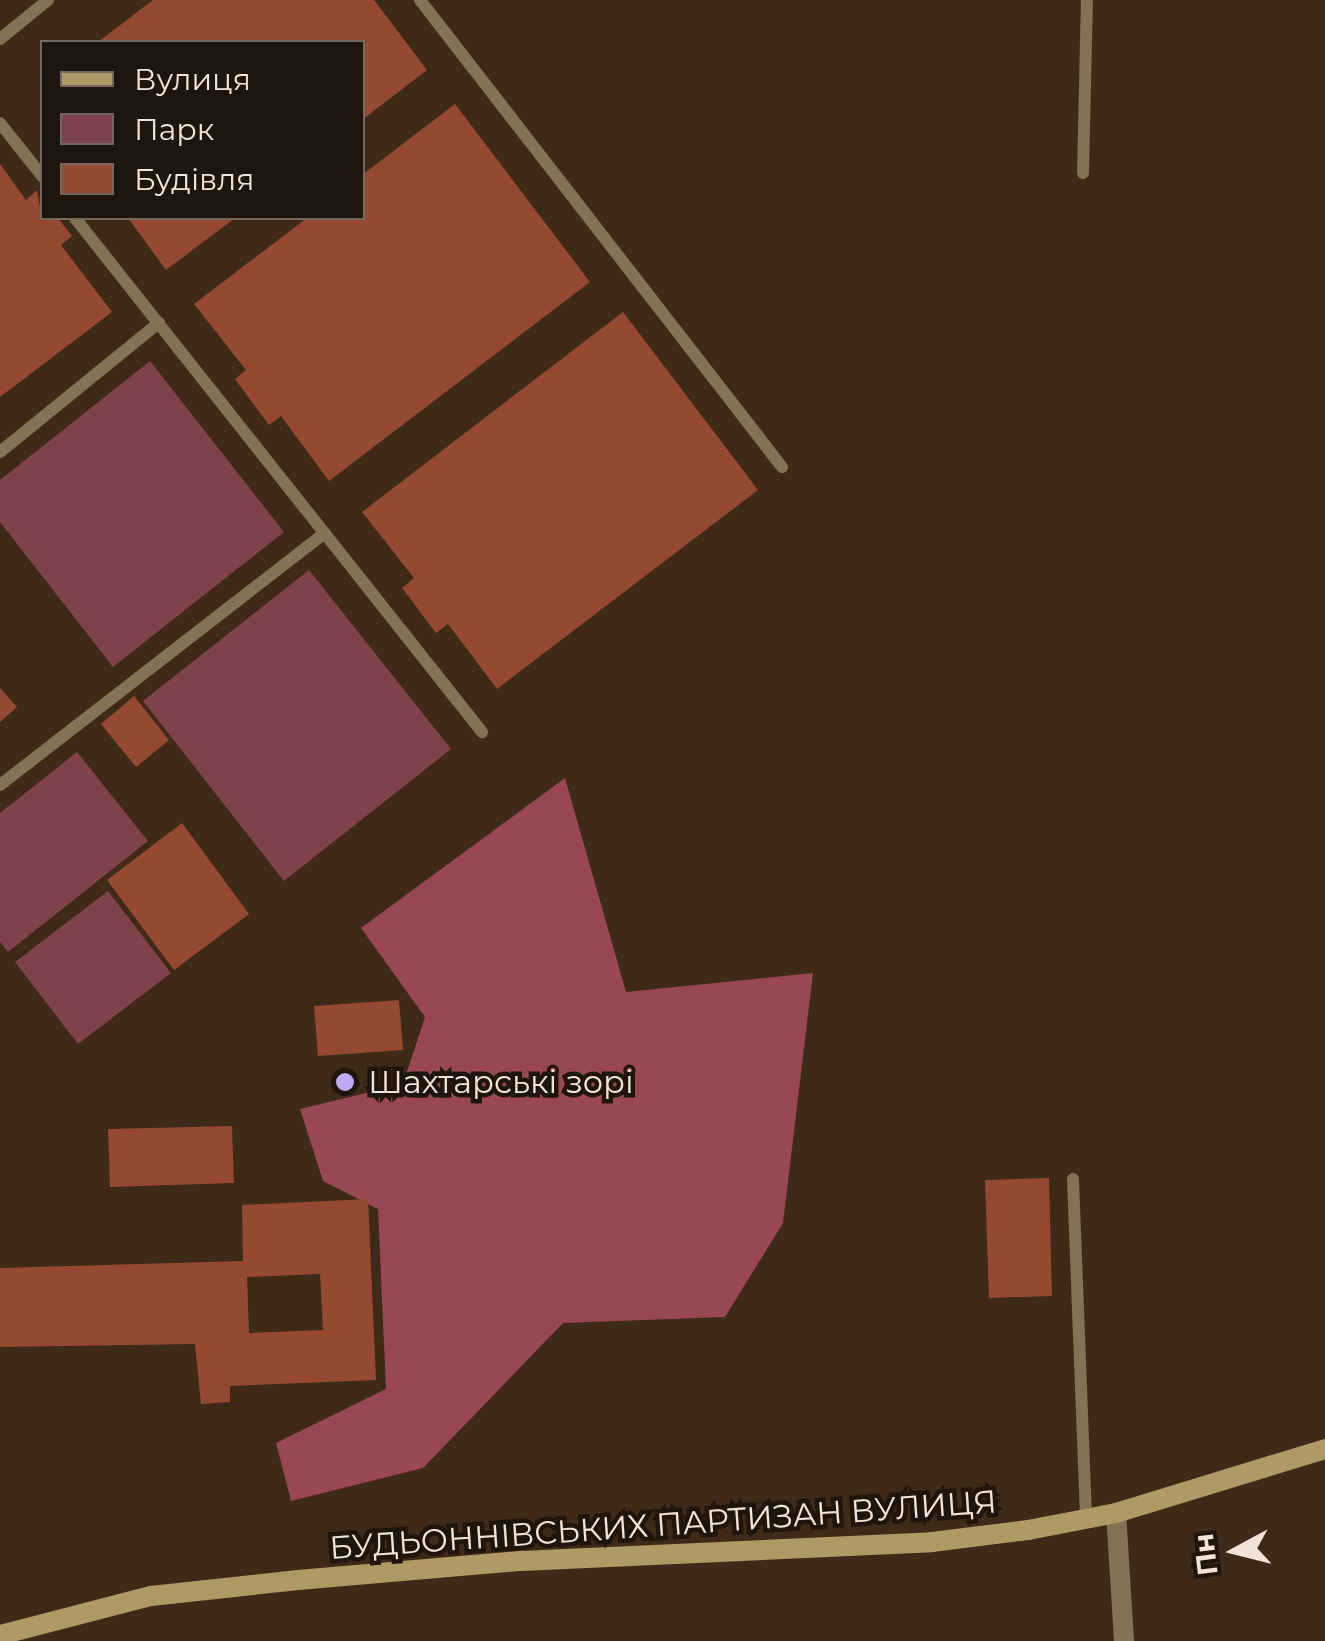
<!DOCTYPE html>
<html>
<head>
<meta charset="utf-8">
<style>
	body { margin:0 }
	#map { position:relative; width:1325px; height:1641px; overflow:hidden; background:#3f2a17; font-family:Montserrat,sans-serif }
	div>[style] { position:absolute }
	.green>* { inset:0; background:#80424a }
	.forest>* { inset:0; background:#994853 }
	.building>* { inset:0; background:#954931 }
	.lane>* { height:12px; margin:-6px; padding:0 6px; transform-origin:6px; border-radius:6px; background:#817353 }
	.street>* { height:20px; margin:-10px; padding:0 10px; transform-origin:10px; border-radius:10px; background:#817353 }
	.secondary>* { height:20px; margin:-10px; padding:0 10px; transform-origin:10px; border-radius:10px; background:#af9965 }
	.dots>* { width:28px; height:28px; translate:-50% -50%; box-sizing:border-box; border:5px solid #1f150d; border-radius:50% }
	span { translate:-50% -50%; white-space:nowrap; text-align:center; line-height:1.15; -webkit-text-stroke:9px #1f150d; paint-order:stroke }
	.poi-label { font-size:32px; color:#f1e3d7 }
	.left { translate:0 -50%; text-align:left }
	.street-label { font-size:32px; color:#f1e3d7 }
	.legend { position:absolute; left:40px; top:40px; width:325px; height:180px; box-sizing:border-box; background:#1f150d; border:2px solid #73675e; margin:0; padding:12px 18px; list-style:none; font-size:30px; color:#f1e3d7 }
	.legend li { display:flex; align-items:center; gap:20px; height:50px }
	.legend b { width:50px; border:2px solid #73675e }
	.north { position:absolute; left:1185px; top:1501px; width:100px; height:100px; -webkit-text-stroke:8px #1f150d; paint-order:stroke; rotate:263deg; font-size:28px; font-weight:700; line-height:40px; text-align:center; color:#f1e3d7 }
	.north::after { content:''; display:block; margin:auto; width:35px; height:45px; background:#f1e3d7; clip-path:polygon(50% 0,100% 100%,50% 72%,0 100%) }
</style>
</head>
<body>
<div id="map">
	<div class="green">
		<i style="clip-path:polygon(150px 361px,284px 532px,113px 667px,0 522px,0 480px)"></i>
		<i style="clip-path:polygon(309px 570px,451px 749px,284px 881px,143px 701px)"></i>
		<i style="clip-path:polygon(77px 752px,148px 841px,8px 952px,0 942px,0 813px)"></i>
		<i style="clip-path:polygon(108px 891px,171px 973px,78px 1044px,15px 962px)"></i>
	</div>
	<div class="forest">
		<i style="clip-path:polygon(565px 778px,626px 992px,813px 973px,783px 1223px,725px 1317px,563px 1323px,423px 1468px,291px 1501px,276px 1443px,386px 1389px,378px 1209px,323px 1181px,300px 1109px,403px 1084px,425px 1017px,361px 928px)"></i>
	</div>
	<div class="building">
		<i style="clip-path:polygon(153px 0,374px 0,427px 70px,362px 120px,362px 42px,98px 42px)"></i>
		<i style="clip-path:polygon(455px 104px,590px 282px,329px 481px,281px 416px,269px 425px,235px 379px,246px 370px,194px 304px,307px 218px,362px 218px,362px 175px)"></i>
		<i style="clip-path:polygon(0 164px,26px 200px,37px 190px,42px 218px,58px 218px,72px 236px,61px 245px,112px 312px,0 397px)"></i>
		<i style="clip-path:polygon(128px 218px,235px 218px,166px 270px)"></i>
		<i style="clip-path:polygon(623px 312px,758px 490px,497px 689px,448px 624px,436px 633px,402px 588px,414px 578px,362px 512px)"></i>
		<i style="clip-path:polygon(0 688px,17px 707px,0 722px)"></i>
		<i style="clip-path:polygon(134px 696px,169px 740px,136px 767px,101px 724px)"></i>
		<i style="clip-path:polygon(182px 823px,249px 914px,174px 970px,107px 880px)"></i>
		<i style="clip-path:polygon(399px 1000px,403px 1050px,318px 1056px,314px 1006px)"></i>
		<i style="clip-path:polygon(232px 1126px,234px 1183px,110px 1187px,108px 1129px)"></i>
		<i style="clip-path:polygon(1049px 1178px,1052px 1296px,989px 1298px,985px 1180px)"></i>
		<i style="clip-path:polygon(evenodd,368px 1199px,376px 1380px,230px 1386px,230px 1402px,201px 1404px,195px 1344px,0 1347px,0 1268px,243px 1261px,242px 1205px,368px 1199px,320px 1274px,323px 1330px,249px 1333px,247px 1277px,320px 1274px)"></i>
	</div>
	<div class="lane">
		<i style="left:420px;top:0;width:591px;rotate:52.22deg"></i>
		<i style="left:0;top:39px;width:62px;rotate:-39.1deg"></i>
		<i style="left:0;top:123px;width:68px;rotate:51.6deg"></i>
		<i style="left:1083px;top:173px;width:173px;rotate:-88.7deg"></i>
		<i style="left:75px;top:218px;width:656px;rotate:51.63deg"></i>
		<i style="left:0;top:452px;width:205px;rotate:-39.1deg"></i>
		<i style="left:0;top:785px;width:411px;rotate:-37.8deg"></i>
		<i style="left:1073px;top:1179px;width:340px;rotate:87.8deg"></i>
	</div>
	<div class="street">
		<i style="left:1116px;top:1513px;width:128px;rotate:86.4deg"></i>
	</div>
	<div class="secondary">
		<i style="left:0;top:1635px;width:156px;rotate:-14.5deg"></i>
		<i style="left:151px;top:1596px;width:148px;rotate:-6.2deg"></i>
		<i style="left:298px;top:1580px;width:224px;rotate:-4.9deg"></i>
		<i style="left:521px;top:1561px;width:411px;rotate:-2.6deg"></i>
		<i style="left:932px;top:1542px;width:97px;rotate:-7.1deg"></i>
		<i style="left:1028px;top:1530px;width:90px;rotate:-10.9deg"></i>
		<i style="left:1116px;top:1513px;width:219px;rotate:-17deg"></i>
	</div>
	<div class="dots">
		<i style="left:345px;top:1082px;background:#c1a8f3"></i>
	</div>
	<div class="poi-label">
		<span class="left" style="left:368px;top:1082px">Шахтарські зорі</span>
	</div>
	<div class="street-label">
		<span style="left:663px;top:1525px;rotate:-4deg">БУДЬОННІВСЬКИХ ПАРТИЗАН ВУЛИЦЯ</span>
	</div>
	<ul class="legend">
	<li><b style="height:12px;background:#af9965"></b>Вулиця</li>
	<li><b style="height:28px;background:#80424a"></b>Парк</li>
	<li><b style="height:28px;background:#954931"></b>Будівля</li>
	</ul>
	<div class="north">Пн</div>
</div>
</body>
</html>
